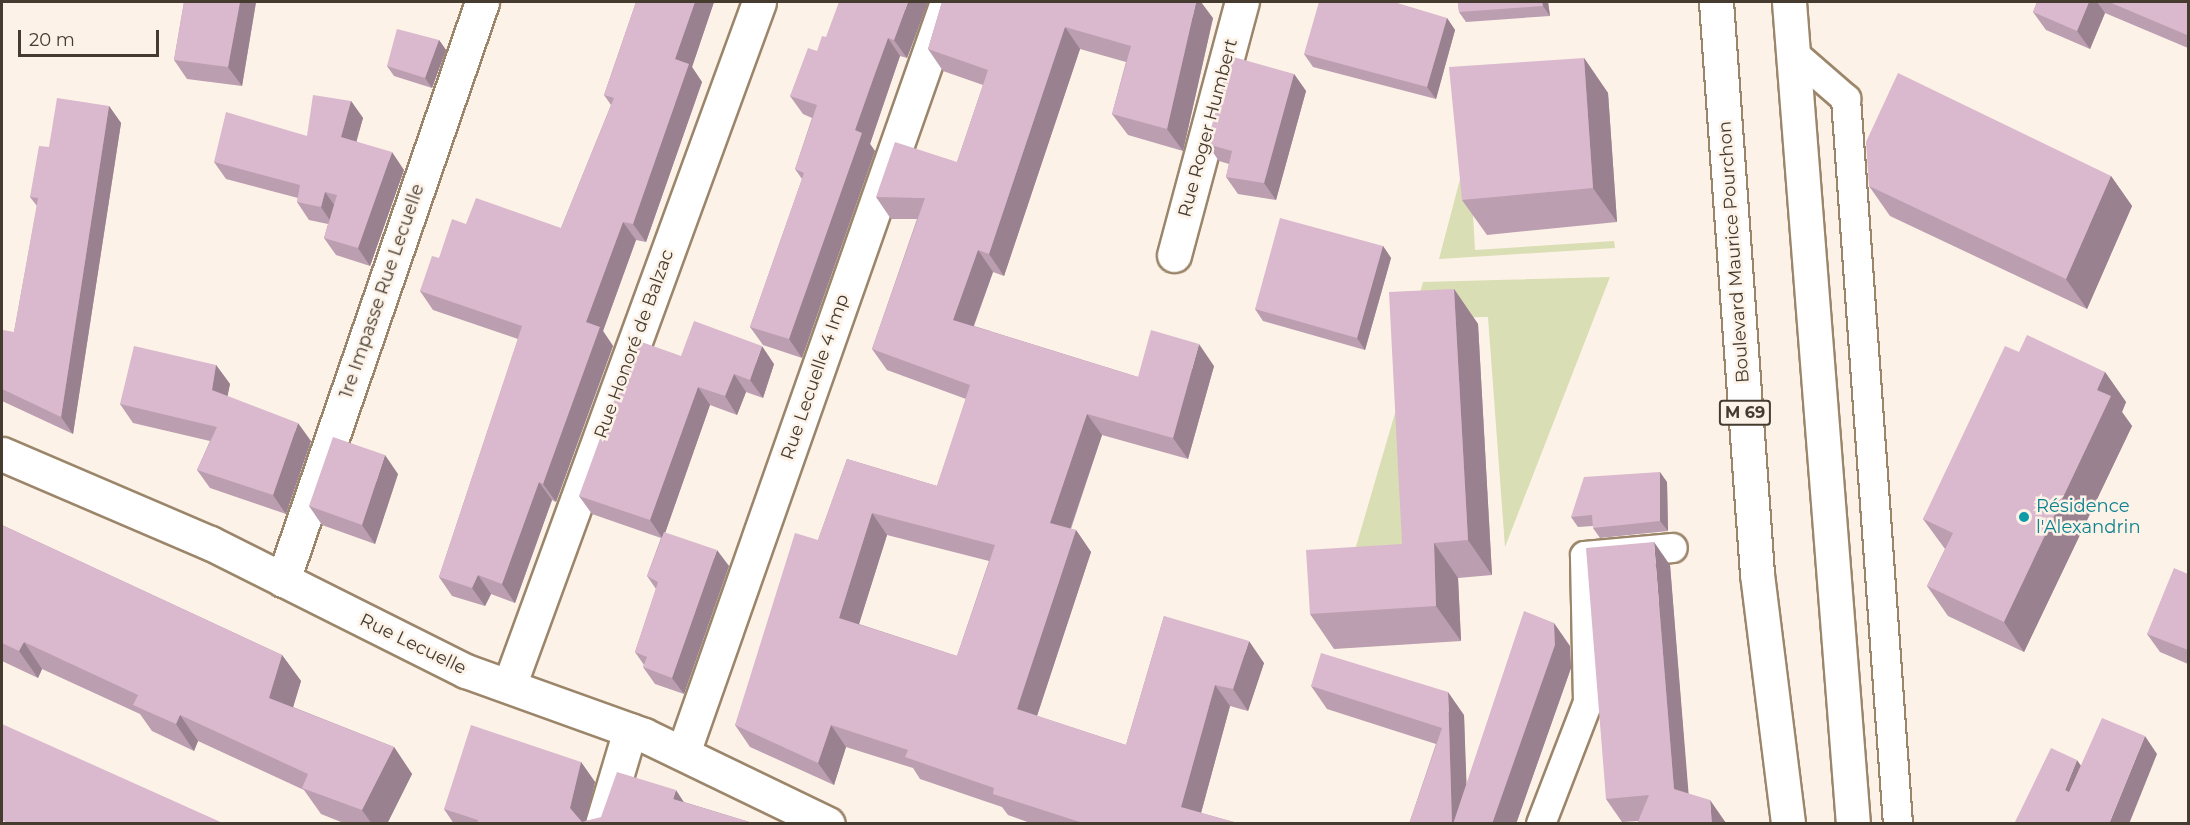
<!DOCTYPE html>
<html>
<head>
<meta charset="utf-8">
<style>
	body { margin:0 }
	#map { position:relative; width:2190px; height:825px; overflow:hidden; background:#fcf2e7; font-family:Montserrat,sans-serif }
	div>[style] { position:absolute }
	.green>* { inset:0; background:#d9deb4 }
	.roads { filter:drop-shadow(2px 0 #9c866b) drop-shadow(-2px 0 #9c866b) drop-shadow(0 2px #9c866b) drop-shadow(0 -2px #9c866b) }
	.lane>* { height:28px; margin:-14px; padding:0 14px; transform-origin:14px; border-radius:14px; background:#fff }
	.street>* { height:33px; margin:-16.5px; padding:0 16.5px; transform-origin:16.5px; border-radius:16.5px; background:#fff }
	.primary>* { height:33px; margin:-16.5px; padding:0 16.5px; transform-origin:16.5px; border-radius:16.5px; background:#fff }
	.wall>* { inset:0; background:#bb9eb0 }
	.shaded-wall>* { inset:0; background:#998190 }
	.building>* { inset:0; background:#dab8cd }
	.dots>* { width:16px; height:16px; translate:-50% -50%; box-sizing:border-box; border:3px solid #fcf2e7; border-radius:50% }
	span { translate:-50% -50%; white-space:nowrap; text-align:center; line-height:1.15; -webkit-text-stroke:5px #fcf2e7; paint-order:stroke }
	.shield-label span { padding:2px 4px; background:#fcf2e7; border:2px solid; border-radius:4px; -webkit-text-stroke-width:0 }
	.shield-label { font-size:16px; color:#453b2f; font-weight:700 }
	.street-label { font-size:18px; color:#453b2f }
	.culture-label { font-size:18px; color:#0d838f }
	.left { translate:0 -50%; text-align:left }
	.frame { position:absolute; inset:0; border:3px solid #453b2f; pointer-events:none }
	.scale { position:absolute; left:18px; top:30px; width:141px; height:27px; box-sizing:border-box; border:3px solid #453b2f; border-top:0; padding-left:8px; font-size:18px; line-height:21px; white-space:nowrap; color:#453b2f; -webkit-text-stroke:4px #fcf2e7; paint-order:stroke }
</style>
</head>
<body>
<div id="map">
	<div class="green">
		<i style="clip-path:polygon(1469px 145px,1475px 250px,1614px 241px,1615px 248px,1439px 259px)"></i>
		<i style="clip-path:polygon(1610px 277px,1505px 547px,1488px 317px,1413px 318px,1423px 282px)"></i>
		<i style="clip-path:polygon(1400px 396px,1413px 569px,1348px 574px)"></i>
	</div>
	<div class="roads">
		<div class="lane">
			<i style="left:1792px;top:52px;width:72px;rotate:41deg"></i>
			<i style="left:1846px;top:99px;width:727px;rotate:85.9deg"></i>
			<i style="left:1541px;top:824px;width:131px;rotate:-68.9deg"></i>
			<i style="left:1588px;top:702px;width:146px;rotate:-91.2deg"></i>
			<i style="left:1585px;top:556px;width:88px;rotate:-5.2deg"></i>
		</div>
		<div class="street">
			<i style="left:1174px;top:255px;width:262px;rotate:-75deg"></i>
			<i style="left:2px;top:454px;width:226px;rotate:23.2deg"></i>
			<i style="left:210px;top:543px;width:286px;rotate:26.6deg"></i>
			<i style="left:466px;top:671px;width:189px;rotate:19.8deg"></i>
			<i style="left:644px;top:735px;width:204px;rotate:25.8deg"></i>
			<i style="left:283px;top:580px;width:611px;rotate:-71deg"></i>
			<i style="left:509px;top:686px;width:728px;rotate:-69.92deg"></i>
			<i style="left:683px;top:753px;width:796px;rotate:-70.63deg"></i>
			<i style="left:602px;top:824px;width:98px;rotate:-73.4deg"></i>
		</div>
		<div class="primary">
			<i style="left:1716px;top:2px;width:573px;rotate:85.9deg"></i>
			<i style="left:1757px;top:574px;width:252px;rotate:82.9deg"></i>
			<i style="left:1789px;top:2px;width:824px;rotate:85.55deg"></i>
		</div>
	</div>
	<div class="wall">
		<i style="clip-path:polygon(184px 2px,256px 2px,242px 86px,187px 79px,174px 60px)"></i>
		<i style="clip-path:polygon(636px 2px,714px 2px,692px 67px,702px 82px,646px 242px,636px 240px,603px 331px,613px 346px,556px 502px,552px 500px,515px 603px,491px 594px,485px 606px,452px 596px,439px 577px,518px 339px,433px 310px,420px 291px,439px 258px,466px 224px,561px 228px,611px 105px,604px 95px)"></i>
		<i style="clip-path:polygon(928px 2px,907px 58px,900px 56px,887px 94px,870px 144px,875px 151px,802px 358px,763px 345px,750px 327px,802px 179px,795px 169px,812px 118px,803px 114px,790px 96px,826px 37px)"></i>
		<i style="clip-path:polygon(evenodd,942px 2px,1213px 18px,1183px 151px,1128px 135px,1112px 114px,1126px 62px,1080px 49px,1004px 276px,993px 272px,974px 326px,1138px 377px,1214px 366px,1188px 459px,1102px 435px,1071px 529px,1076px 530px,1091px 552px,1037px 716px,1126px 745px,1164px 616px,1264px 663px,1248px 711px,1230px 706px,1201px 813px,1241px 824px,1033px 824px,1008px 815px,1002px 807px,920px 779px,913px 768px,846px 747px,834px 785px,750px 747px,735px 725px,818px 540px,847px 459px,937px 486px,966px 399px,887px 370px,872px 349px,917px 219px,891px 219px,876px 197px,957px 162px,983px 85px,943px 71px,928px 49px,942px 2px,887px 535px,989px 561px,957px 656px,859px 624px,887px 535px)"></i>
		<i style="clip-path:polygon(1458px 2px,1548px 2px,1550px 16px,1466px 22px,1459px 12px)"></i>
		<i style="clip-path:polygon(2037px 2px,2188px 2px,2188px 48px,2105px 13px,2090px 49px,2046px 30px,2033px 12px)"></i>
		<i style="clip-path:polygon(1447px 18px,1455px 30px,1436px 99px,1313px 67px,1304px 54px)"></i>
		<i style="clip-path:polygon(439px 40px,446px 50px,432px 88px,394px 76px,387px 66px)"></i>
		<i style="clip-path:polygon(1584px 58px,1608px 93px,1617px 222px,1487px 235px,1462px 200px)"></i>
		<i style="clip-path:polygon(1294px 74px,1306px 91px,1276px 200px,1238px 194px,1226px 177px,1229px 164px,1219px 161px,1207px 144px)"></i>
		<i style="clip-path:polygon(351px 101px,363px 118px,356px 141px,404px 170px,370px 266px,336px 255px,324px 238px,328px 224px,309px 220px,297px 202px,298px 198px,226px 179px,214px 162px,307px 136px)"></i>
		<i style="clip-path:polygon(109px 106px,121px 123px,73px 434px,2px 401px,2px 336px,14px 332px,37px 206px,30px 197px,49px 147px)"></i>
		<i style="clip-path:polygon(2111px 176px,2132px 206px,2087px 309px,1890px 216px,1869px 186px)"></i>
		<i style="clip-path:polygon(1383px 246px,1391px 258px,1365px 350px,1263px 321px,1255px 309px)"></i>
		<i style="clip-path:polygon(1454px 289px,1478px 324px,1492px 575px,1458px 578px,1461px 641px,1334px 649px,1310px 614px,1402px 544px)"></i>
		<i style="clip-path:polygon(2019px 352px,2105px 372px,2126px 402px,2122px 412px,2132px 426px,2024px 652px,1948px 616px,1927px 586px,1945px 549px,1923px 519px)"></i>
		<i style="clip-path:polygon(681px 356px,774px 364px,763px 398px,746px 392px,737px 415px,710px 405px,665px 533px,729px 566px,684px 694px,655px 684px,643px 667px,644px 665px,635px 652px,656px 589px,647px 576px,661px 538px,592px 514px,579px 496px)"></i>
		<i style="clip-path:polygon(216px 365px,230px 384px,227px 396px,311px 441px,286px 514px,210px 488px,197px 470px,210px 441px,133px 423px,120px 404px)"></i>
		<i style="clip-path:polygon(398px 474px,375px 544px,322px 525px,309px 506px)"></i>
		<i style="clip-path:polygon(1667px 482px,1668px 531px,1600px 538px,1593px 528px,1593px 526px,1578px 527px,1571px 517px)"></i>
		<i style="clip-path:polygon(2px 525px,282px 655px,301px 681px,293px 707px,394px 747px,412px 774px,387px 824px,346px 824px,321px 814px,304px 790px,198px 741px,194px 751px,152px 731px,140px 714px,42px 669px,38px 678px,2px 661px)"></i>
		<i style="clip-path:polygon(1670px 565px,1688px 793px,1726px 823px,1638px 821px,1622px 822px,1606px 799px)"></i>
		<i style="clip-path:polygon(2188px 574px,2188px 664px,2160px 652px,2147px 634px)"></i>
		<i style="clip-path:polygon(1570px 646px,1571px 668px,1516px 824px,1409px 824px,1436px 744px,1327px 709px,1311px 686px,1464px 715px,1466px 785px)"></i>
		<i style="clip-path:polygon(581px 762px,595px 782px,585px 821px,684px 802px,756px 824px,454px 824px,444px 809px)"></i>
	</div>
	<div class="shaded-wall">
		<i style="clip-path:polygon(240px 2px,256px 2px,242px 86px,228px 67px)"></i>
		<i style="clip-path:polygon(695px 2px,714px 2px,692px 67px,702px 82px,646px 242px,633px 224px,675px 59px)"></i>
		<i style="clip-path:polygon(908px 2px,928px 2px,907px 58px,894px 40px)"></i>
		<i style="clip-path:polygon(1196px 2px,1201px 2px,1213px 18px,1183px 151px,1167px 129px)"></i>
		<i style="clip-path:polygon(1542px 2px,1548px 2px,1550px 16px,1543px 6px)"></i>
		<i style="clip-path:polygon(2089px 2px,2097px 2px,2105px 13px,2090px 49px,2077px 31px)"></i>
		<i style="clip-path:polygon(1447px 18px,1455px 30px,1436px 99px,1427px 87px)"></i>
		<i style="clip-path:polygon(1065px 27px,1080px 49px,1004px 276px,989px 254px)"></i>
		<i style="clip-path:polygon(888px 38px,900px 56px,870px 144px,875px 151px,802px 358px,789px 339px,855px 130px)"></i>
		<i style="clip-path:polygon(439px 40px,446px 50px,432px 88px,425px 78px)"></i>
		<i style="clip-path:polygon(1584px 58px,1608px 93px,1617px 222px,1593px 188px)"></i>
		<i style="clip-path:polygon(1294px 74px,1306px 91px,1276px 200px,1264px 183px)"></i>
		<i style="clip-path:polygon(351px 101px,363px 118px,353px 154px,341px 137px)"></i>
		<i style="clip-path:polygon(109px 106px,121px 123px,73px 434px,61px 417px)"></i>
		<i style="clip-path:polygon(392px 152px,404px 170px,370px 266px,358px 248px)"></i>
		<i style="clip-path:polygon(2111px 176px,2132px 206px,2087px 309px,2066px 279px)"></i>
		<i style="clip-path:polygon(325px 192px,337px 209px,333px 225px,321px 207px)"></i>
		<i style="clip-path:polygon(623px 222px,636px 240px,603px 331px,613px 346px,556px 502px,543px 484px,586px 322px)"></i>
		<i style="clip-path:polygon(1383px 246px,1391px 258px,1365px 350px,1357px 338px)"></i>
		<i style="clip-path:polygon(978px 250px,993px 272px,968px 341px,953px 320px)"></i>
		<i style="clip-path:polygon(1454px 289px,1478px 324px,1492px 575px,1468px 540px)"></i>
		<i style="clip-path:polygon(1199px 344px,1214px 366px,1188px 459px,1173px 438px)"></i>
		<i style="clip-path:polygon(762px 346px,774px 364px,763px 398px,750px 380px)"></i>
		<i style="clip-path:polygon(216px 365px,230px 384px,225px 409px,212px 390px)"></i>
		<i style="clip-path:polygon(2105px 372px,2126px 402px,2122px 412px,2132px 426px,2024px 652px,2004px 622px,2097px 390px)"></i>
		<i style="clip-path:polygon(734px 374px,746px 392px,737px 415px,725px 396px)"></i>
		<i style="clip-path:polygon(698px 387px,710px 405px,663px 539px,650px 520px)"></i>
		<i style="clip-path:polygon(1087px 414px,1102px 435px,1065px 544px,1050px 523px)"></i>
		<i style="clip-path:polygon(298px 423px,311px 441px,286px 514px,273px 495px)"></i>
		<i style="clip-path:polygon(385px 455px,398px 474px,375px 544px,362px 525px)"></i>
		<i style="clip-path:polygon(1660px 472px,1667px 482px,1668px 531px,1660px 521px)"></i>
		<i style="clip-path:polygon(539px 482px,552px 500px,515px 603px,502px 584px)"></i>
		<i style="clip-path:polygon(872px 513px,887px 535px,854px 640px,839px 618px)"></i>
		<i style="clip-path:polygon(1076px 530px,1091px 552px,1032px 731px,1017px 709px)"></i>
		<i style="clip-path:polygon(1654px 542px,1670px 565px,1690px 811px,1674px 789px)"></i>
		<i style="clip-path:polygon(1434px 543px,1458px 578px,1461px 641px,1436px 606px)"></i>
		<i style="clip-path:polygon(717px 550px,729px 566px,684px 694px,672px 678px)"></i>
		<i style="clip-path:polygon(478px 575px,491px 594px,485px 606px,472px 588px)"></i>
		<i style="clip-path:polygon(1554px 623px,1570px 646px,1571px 668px,1516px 824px,1492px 824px)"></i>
		<i style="clip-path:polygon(1249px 641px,1264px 663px,1248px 711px,1233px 689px)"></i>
		<i style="clip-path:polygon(24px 642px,42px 669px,38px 678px,19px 651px)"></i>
		<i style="clip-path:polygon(282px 655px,301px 681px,288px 724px,269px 698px)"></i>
		<i style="clip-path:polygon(1215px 685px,1230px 706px,1198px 824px,1181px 807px)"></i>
		<i style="clip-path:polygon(1448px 692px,1464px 715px,1468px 824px,1452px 824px)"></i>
		<i style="clip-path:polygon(180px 715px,198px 741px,194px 751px,176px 724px)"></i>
		<i style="clip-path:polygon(831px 725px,846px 747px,834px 785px,818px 763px)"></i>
		<i style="clip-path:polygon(2145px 736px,2157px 754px,2129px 824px,2109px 824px)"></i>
		<i style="clip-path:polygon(394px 747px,412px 774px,387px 824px,372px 824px,362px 810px)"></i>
		<i style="clip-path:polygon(2077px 760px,2089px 777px,2077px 808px,2065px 790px)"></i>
		<i style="clip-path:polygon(581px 762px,595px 782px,585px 824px,581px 824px,570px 808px)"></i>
		<i style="clip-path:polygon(676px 790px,689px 810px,673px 799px)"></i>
		<i style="clip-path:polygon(1710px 800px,1726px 823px,1712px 824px)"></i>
	</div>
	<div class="building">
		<i style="clip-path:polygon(184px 2px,240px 2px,228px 67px,174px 60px)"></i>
		<i style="clip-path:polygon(636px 2px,695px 2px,675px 59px,689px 64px,633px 224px,623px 222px,586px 322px,600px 327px,543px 484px,539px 482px,502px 584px,478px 575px,472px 588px,439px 577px,522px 326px,420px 291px,432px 256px,439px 258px,452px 219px,466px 224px,476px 198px,561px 228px,614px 98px,604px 95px)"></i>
		<i style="clip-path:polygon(839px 2px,908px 2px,894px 40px,888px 38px,874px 76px,855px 130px,862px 133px,789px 339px,750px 327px,804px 173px,795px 169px,817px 105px,790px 96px,808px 48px,817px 51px,822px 36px,826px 37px)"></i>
		<i style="clip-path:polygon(evenodd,942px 2px,1196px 2px,1167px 129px,1112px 114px,1131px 46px,1065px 27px,989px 254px,978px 250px,953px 320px,1138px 377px,1151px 330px,1199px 344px,1173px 438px,1087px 414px,1050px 523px,1076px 530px,1017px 709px,1126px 745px,1164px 616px,1249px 641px,1233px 689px,1215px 685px,1181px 807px,1241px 824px,1086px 824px,993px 794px,994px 788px,905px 757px,908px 750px,831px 725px,818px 763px,735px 725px,795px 533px,818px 540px,847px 459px,937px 486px,970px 385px,872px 349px,925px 198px,876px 197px,895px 142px,957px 162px,988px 70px,928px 49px,942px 2px,872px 513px,995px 545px,957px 656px,839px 618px,872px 513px)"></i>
		<i style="clip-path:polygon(1319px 2px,1394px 2px,1447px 18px,1427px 87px,1304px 54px)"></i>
		<i style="clip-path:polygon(1458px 2px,1542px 2px,1543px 6px,1459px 12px)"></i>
		<i style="clip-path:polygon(2037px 2px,2089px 2px,2077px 31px,2033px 12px)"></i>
		<i style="clip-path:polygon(2109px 2px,2188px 2px,2188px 31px,2187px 35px)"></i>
		<i style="clip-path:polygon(397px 29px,439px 40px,425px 78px,387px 66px)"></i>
		<i style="clip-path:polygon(1230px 56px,1294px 74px,1264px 183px,1226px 177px,1232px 151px,1207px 144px)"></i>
		<i style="clip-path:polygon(1584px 58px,1593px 188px,1462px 200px,1449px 67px)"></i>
		<i style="clip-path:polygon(1898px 73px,2111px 176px,2066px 279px,1869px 186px,1866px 142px)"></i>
		<i style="clip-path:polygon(313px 95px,351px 101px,341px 137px,392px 152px,358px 248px,324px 238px,337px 195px,325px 192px,321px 207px,297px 202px,300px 185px,214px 162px,226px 112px,307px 136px)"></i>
		<i style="clip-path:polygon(57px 98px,109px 106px,61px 417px,2px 389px,2px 336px,3px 330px,14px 332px,38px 198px,30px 197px,39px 146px,49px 147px)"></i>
		<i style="clip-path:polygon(1280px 218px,1383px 246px,1357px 338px,1255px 309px)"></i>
		<i style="clip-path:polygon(1454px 289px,1468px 540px,1434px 543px,1436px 606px,1310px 614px,1306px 550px,1402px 544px,1389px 292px)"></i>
		<i style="clip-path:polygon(694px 321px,762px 346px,750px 380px,734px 374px,725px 396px,698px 387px,650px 520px,579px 496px,636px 340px,681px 356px)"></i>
		<i style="clip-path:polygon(2027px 335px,2105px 372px,2097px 390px,2111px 396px,2004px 622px,1927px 586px,1953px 533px,1923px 519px,2005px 346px,2019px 352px)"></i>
		<i style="clip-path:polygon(134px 346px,216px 365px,212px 390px,298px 423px,273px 495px,197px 470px,217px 427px,120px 404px)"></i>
		<i style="clip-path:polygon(333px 437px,385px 455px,362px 525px,309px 506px)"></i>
		<i style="clip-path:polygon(1660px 472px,1660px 521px,1593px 528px,1592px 515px,1571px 517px,1584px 477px)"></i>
		<i style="clip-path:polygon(2px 525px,282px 655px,269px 698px,394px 747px,362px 810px,302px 788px,308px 774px,180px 715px,176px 724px,133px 705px,138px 695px,24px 642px,19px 651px,2px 643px)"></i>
		<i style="clip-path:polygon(664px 532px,717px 550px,672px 678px,643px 667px,647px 657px,635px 652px,658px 582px,647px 576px)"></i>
		<i style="clip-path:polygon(1654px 542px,1674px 789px,1710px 800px,1712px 824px,1637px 824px,1649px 795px,1606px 799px,1586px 548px)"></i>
		<i style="clip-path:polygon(2174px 568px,2188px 574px,2188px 650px,2147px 634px)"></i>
		<i style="clip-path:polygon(1524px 611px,1554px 623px,1555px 645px,1492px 824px,1453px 824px)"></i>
		<i style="clip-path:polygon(1321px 653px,1448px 692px,1452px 824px,1409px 824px,1442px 728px,1311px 686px)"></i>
		<i style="clip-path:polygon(2102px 718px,2145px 736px,2109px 824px,2014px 824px,2051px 748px,2077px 760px,2065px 790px,2069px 792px)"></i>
		<i style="clip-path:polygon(2px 724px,225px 824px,9px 824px,2px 820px)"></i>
		<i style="clip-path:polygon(471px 725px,581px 762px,570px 808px,582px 822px,601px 817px,617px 772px,676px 790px,673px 799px,756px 824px,477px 824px,478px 820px,444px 809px)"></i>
	</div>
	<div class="dots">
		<i style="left:2024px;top:517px;background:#0f9aa8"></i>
	</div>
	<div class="shield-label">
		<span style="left:1745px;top:413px">M 69</span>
	</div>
	<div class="street-label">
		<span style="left:1208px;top:128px;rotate:-75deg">Rue Roger Humbert</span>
		<span style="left:1734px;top:252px;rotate:-94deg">Boulevard Maurice Pourchon</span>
		<span style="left:382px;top:291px;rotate:-71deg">1re Impasse Rue Lecuelle</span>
		<span style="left:634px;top:344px;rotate:-70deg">Rue Honoré de Balzac</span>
		<span style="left:815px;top:377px;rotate:-71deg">Rue Lecuelle 4 Imp</span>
		<span style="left:413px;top:644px;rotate:26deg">Rue Lecuelle</span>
	</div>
	<div class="culture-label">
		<span class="left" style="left:2036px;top:517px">Résidence<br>l'Alexandrin</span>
	</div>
	<div class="frame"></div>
	<div class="scale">20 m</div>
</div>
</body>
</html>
